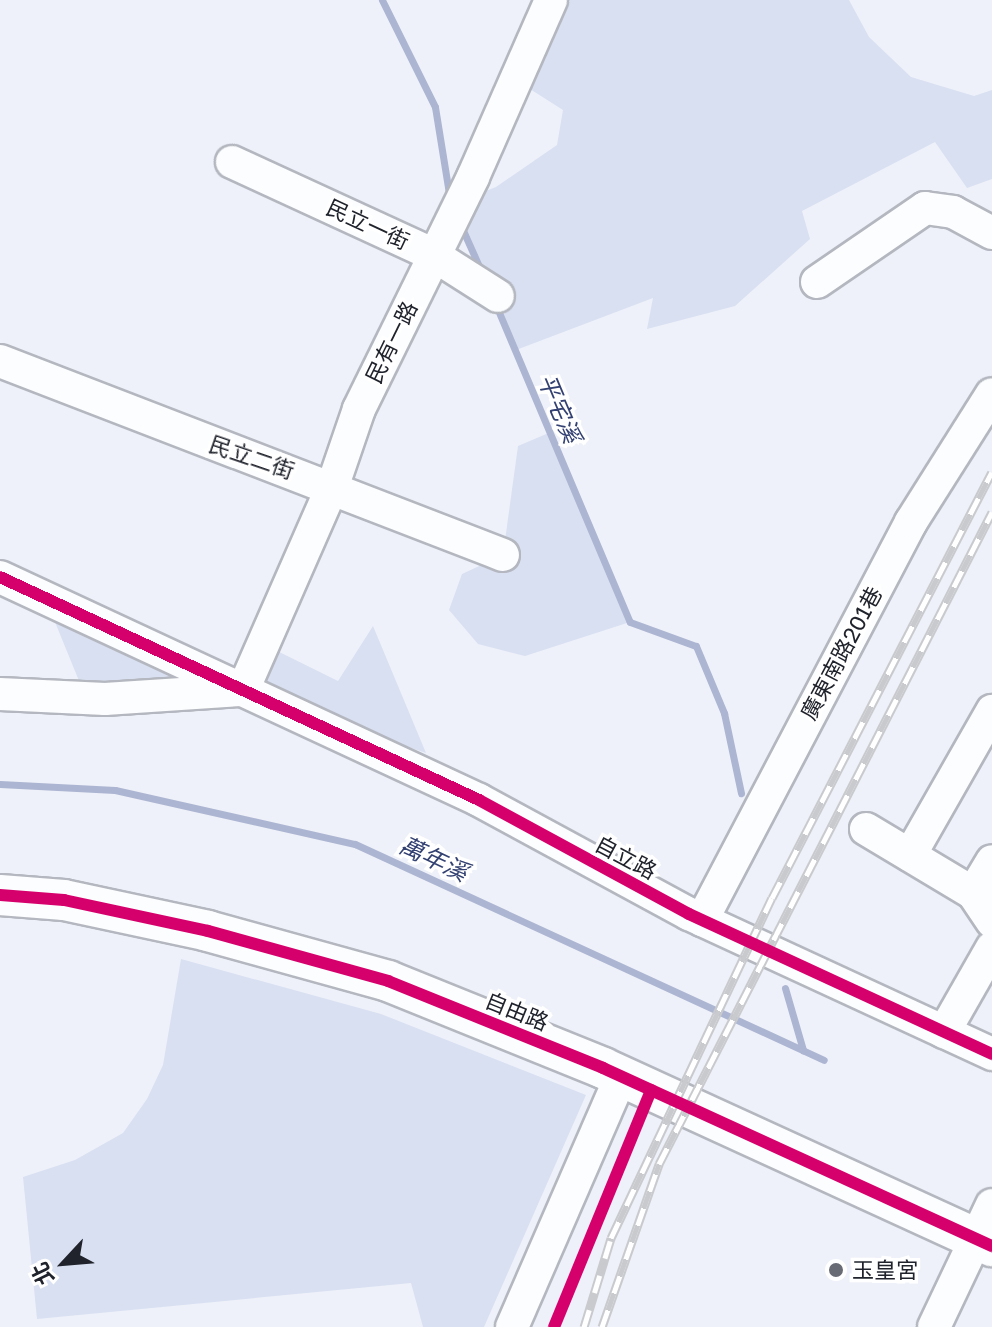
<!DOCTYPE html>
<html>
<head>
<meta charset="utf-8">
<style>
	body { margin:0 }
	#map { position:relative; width:992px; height:1327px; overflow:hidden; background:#eef1f9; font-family:"Golos Text","Noto Sans TC",sans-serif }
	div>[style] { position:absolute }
	.green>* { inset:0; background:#d9e0f2 }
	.stream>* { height:7px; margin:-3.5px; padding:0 3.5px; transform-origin:3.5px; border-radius:3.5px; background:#acb5d1 }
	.roads { filter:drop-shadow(2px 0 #b4b7bf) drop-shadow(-2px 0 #b4b7bf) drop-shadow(0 2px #b4b7bf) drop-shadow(0 -2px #b4b7bf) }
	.minor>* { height:32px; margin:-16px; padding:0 16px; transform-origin:16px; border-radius:16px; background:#fcfdfe }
	.major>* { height:40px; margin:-20px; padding:0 20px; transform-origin:20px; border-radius:20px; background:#fcfdfe }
	.rail>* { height:9px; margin-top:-4.5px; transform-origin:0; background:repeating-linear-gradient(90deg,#fff 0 18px,#c9cacd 0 36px); box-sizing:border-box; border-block:2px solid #c9cacd }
	.cycleway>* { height:12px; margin:-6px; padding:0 6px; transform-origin:6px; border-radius:6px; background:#d6006c }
	.dots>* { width:22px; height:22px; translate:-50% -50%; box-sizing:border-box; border:4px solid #fff; border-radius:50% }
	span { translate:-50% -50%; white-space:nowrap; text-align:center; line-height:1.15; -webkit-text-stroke:7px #fff; paint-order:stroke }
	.street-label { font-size:22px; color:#20232c }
	.poi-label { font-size:22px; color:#20232c }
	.left { translate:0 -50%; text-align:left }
	.water-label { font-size:24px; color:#334172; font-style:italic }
	.north { position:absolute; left:24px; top:1223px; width:80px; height:80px; -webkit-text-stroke:6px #fff; paint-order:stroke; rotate:244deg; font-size:22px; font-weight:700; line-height:32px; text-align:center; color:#20232c }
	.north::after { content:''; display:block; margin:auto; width:28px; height:36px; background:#20232c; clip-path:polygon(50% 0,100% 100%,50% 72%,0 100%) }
</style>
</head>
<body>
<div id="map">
	<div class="green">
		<i style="clip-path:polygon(536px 0,849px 0,869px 37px,911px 77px,974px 96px,992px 90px,992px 179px,967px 188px,935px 142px,802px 211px,810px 239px,735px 306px,647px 329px,653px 298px,516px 350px,452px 204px,496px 187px,557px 145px,563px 110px,505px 73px)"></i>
		<i style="clip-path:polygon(551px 432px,630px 622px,525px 656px,478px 644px,449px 610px,462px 574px,503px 555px,518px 446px)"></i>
		<i style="clip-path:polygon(46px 600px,243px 689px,259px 642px,338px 681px,373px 626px,426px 753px,249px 693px,86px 698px)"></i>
		<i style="clip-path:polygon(181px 959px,381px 1014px,586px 1095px,484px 1327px,423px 1327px,411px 1283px,37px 1319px,23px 1177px,75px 1160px,123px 1133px,147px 1099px,163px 1065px)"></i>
	</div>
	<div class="stream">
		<i style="left:382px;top:0;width:119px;rotate:63.6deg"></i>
		<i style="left:435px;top:107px;width:94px;rotate:80.8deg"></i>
		<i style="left:461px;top:226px;width:51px;rotate:65.9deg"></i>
		<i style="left:495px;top:303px;width:346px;rotate:67.1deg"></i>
		<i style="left:630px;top:622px;width:70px;rotate:20deg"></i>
		<i style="left:696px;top:646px;width:73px;rotate:67.3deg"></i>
		<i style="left:724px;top:713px;width:82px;rotate:78deg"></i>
		<i style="left:0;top:784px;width:115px;rotate:3deg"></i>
		<i style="left:115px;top:790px;width:246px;rotate:12.7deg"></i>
		<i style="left:355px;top:844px;width:516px;rotate:24.73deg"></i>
		<i style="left:785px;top:988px;width:65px;rotate:73.8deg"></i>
	</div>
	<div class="roads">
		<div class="minor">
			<i style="left:232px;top:162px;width:220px;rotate:24.7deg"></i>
			<i style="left:432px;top:254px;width:78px;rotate:32.5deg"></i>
			<i style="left:817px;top:282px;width:131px;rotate:-34.4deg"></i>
			<i style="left:925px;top:208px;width:28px;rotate:8deg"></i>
			<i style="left:953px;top:212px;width:44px;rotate:28.3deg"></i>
			<i style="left:0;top:361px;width:539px;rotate:21.09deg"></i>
			<i style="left:0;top:577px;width:528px;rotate:24.96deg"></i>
			<i style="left:479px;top:800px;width:239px;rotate:28.5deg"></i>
			<i style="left:689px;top:914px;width:334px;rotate:24.8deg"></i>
			<i style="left:243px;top:690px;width:224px;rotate:-66.3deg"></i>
			<i style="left:333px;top:485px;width:80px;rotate:-71.1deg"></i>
			<i style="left:359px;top:409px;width:258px;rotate:-63.8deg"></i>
			<i style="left:473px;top:177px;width:193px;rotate:-66.2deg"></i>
			<i style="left:0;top:694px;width:105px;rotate:2.7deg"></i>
			<i style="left:105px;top:699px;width:135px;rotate:-3.8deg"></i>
			<i style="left:866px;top:829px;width:125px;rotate:30.9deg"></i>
			<i style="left:973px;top:893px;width:34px;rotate:56deg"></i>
			<i style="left:910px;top:855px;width:166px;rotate:-60.3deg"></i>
			<i style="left:973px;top:893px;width:37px;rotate:-59deg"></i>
			<i style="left:702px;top:920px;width:450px;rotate:-62.3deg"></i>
			<i style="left:911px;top:522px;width:151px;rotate:-57.7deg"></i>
			<i style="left:944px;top:1032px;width:97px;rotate:-60.3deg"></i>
			<i style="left:512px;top:1327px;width:274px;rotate:-66.5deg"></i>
			<i style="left:934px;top:1327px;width:135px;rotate:-64.6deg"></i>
		</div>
		<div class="major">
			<i style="left:0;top:895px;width:64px;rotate:4.5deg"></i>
			<i style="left:64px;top:900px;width:147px;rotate:12.1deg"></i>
			<i style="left:208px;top:931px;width:187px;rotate:15.5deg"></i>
			<i style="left:388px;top:981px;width:232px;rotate:22deg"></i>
			<i style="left:603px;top:1068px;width:428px;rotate:24.6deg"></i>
		</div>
	</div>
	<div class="rail">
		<i style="left:584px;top:1327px;width:93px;rotate:-73.1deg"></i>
		<i style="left:611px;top:1238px;width:376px;rotate:-64.7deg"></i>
		<i style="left:772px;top:898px;width:479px;rotate:-62.7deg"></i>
		<i style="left:602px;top:1327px;width:173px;rotate:-70.7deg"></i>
		<i style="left:659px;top:1164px;width:732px;rotate:-62.94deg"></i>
	</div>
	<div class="cycleway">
		<i style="left:0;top:577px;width:528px;rotate:24.96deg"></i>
		<i style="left:479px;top:800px;width:239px;rotate:28.5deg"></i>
		<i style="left:689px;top:914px;width:334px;rotate:24.8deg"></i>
		<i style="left:0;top:895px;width:64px;rotate:4.5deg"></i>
		<i style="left:64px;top:900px;width:147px;rotate:12.1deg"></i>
		<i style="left:208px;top:931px;width:187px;rotate:15.5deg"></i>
		<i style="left:388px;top:981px;width:232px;rotate:22deg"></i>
		<i style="left:603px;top:1068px;width:428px;rotate:24.6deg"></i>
		<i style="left:554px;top:1327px;width:256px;rotate:-67.7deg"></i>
	</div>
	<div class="dots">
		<i style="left:836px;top:1270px;background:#686b74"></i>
	</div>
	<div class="street-label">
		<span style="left:368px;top:224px;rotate:25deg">民立一街</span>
		<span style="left:391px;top:342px;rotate:-64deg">民有一路</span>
		<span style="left:252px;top:457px;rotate:19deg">民立二街</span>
		<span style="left:841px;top:653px;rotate:-62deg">廣東南路201巷</span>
		<span style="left:626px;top:857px;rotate:28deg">自立路</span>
		<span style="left:517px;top:1011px;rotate:22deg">自由路</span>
	</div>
	<div class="poi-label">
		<span class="left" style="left:852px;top:1270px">玉皇宮</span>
	</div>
	<div class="water-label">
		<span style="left:560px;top:408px;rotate:67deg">平宅溪</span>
		<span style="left:434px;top:858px;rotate:25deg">萬年溪</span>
	</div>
	<div class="north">北</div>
</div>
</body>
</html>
